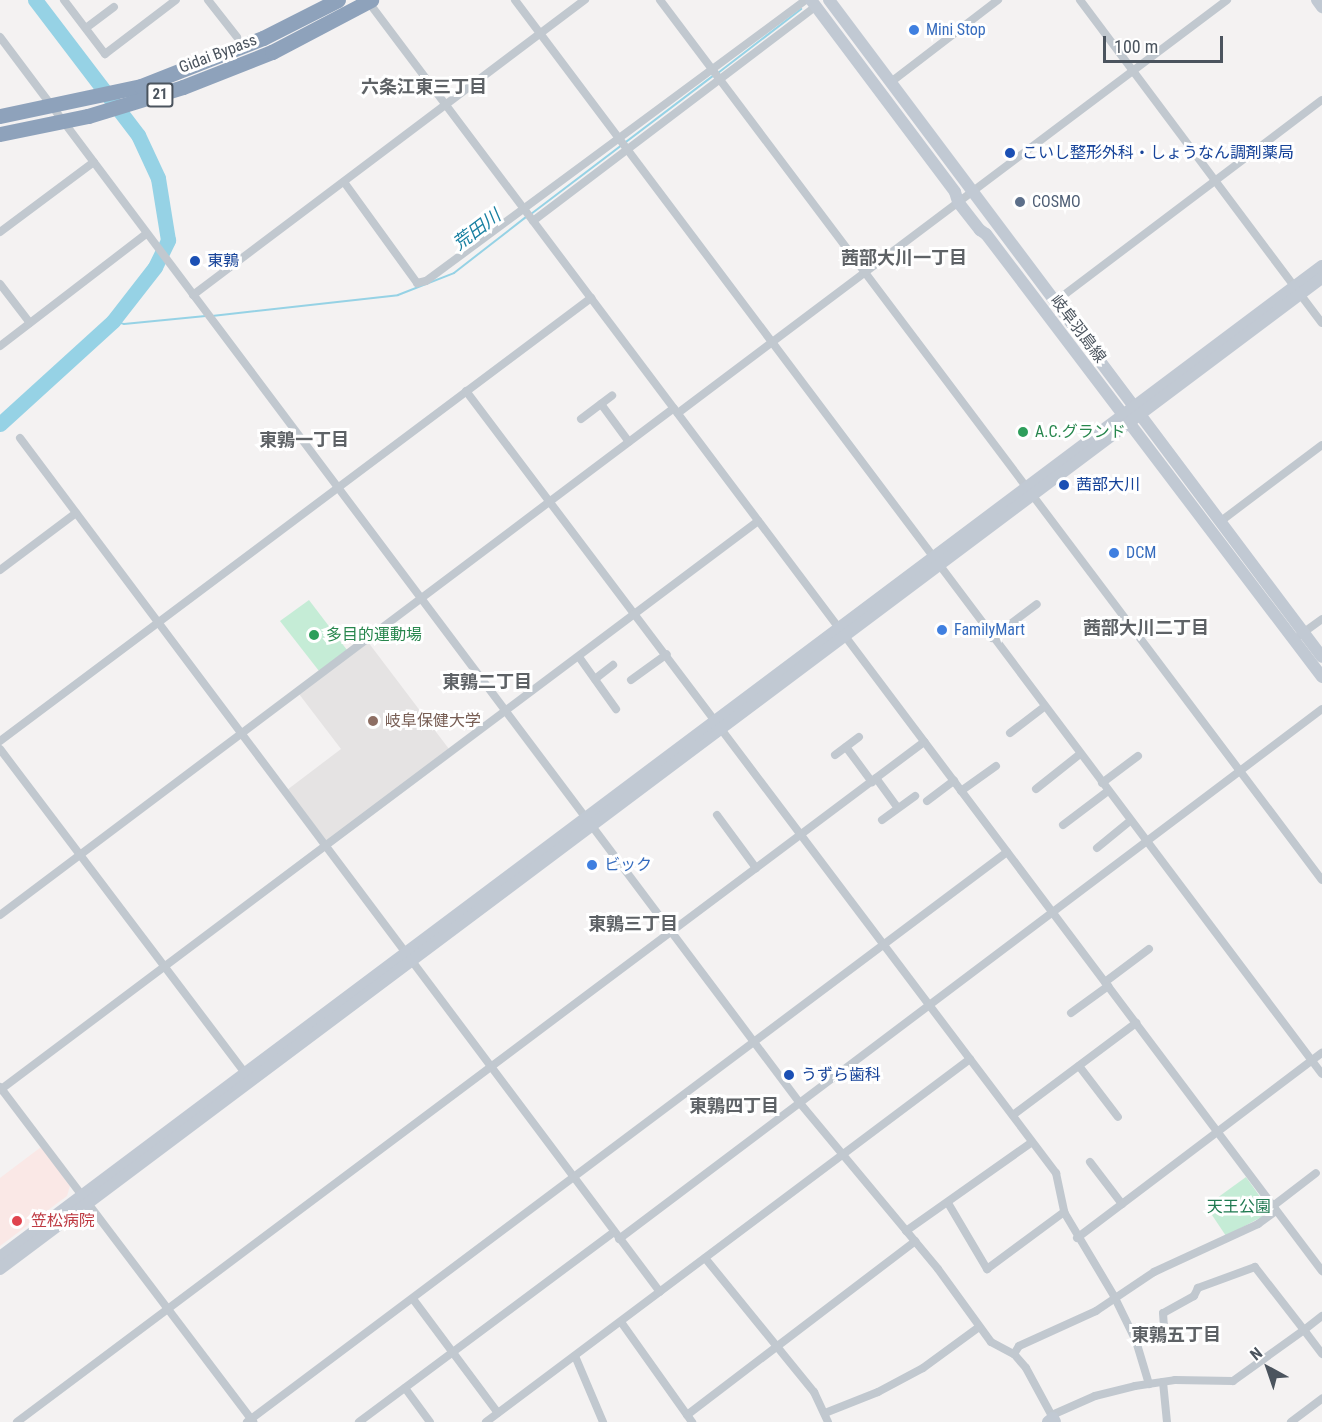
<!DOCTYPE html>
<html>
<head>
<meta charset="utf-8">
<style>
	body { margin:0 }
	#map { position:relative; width:1322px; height:1422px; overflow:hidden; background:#f4f2f2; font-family:"Roboto Condensed","Noto Sans JP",sans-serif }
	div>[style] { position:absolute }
	.education>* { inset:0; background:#e5e3e3 }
	.medical>* { inset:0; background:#fae8e6 }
	.green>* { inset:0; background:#c5ecd6 }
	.stream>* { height:2px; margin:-1px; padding:0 1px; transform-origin:1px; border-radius:1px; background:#96d2e5 }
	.river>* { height:15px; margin:-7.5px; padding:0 7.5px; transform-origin:7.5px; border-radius:7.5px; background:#96d2e5 }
	.street>* { height:8px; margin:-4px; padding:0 4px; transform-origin:4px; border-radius:4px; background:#c1c8cf }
	.secondary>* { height:12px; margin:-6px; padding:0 6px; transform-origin:6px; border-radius:6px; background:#c1c9d3 }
	.highway>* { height:15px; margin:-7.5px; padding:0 7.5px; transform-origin:7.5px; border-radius:7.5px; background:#8ea2bb }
	.dots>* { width:16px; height:16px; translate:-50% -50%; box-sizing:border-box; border:3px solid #fff; border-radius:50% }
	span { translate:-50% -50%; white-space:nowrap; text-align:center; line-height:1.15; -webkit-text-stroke:6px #fff; paint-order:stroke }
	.shield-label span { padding:2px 4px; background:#fff; border:2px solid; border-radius:4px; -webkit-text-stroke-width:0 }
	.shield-label { font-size:15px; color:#4b545e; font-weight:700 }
	.shop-label { font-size:16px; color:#366cbe }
	.left { translate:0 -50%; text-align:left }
	.street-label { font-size:16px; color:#4b545e }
	.transit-label { font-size:16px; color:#164399 }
	.service-label { font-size:16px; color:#4e5e75 }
	.leisure-label { font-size:16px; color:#27864d }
	.education-label { font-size:16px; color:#785e54 }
	.park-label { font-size:16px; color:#207a51 }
	.health-label { font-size:16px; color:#be3a42 }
	.neighbourhood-label { font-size:18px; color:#5e6266; font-weight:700 }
	.water-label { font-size:18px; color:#1980a2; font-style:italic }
	.north { position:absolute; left:1238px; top:1338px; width:60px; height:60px; -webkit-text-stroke:4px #fff; paint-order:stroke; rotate:320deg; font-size:16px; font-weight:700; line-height:24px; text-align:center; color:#4b545e }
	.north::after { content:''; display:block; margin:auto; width:21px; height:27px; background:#4b545e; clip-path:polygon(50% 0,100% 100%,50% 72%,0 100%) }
	.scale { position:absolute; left:1103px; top:36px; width:120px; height:27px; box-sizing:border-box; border:3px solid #4b545e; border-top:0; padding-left:8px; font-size:18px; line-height:21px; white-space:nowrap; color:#4b545e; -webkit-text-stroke:4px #fff; paint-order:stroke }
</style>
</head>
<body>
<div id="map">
	<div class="education">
		<i style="clip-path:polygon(368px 642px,449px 749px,327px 841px,287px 790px,341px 749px,299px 694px)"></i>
	</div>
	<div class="medical">
		<i style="clip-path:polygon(41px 1147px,70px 1186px,67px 1196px,0 1246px,0 1178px)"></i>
	</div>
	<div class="green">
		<i style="clip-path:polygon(309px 600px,347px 650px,319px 671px,280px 621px)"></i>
		<i style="clip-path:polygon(1246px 1177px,1271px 1212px,1226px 1236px,1206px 1206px)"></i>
	</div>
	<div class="stream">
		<i style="left:718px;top:73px;width:105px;rotate:-37.6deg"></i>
		<i style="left:531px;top:214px;width:228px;rotate:-37.2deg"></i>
		<i style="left:212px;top:316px;width:187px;rotate:-6.4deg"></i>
		<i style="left:398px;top:295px;width:60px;rotate:-21.4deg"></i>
		<i style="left:454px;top:273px;width:91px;rotate:-37.9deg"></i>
		<i style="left:113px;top:321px;width:11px;rotate:15deg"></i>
		<i style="left:124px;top:324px;width:82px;rotate:-5.6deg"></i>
	</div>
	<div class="river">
		<i style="left:0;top:424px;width:153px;rotate:-42.3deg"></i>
		<i style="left:113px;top:321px;width:68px;rotate:-52.1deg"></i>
		<i style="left:155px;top:267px;width:30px;rotate:-64deg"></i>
		<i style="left:168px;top:240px;width:63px;rotate:-99.2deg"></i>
		<i style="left:158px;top:178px;width:47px;rotate:-114.9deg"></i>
		<i style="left:138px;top:135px;width:170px;rotate:-127.3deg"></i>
	</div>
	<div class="street">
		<i style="left:64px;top:0;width:68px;rotate:52.8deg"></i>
		<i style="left:105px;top:54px;width:89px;rotate:-37.3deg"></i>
		<i style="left:208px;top:0;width:47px;rotate:51.9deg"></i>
		<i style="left:367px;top:0;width:1590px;rotate:53.08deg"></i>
		<i style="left:515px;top:0;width:1343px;rotate:53.08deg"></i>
		<i style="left:660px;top:0;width:1101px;rotate:53.05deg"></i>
		<i style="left:1080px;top:0;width:359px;rotate:53.2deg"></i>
		<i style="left:86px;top:28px;width:35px;rotate:-37deg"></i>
		<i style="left:0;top:37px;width:1331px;rotate:53.12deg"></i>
		<i style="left:799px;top:1102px;width:217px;rotate:50.2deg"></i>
		<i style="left:938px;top:1269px;width:90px;rotate:54deg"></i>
		<i style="left:991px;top:1342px;width:26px;rotate:28deg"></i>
		<i style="left:1014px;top:1354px;width:18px;rotate:49deg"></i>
		<i style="left:1026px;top:1368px;width:57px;rotate:61.6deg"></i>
		<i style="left:891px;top:82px;width:135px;rotate:-37.5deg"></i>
		<i style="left:344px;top:182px;width:125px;rotate:54.1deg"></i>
		<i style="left:417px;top:283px;width:9px;rotate:-13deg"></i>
		<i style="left:426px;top:281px;width:473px;rotate:-36.5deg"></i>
		<i style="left:533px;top:221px;width:355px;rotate:-37.2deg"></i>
		<i style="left:0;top:232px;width:117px;rotate:-36.7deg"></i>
		<i style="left:0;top:284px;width:49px;rotate:52.4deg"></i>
		<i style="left:1300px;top:294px;width:36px;rotate:53deg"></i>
		<i style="left:193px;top:295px;width:491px;rotate:-37deg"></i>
		<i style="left:1056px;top:301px;width:333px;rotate:-37.1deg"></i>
		<i style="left:0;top:346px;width:184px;rotate:-37.5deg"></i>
		<i style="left:466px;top:391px;width:980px;rotate:52.97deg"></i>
		<i style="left:1056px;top:1173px;width:40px;rotate:78deg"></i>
		<i style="left:601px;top:404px;width:47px;rotate:53.6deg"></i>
		<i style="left:678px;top:413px;width:687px;rotate:-36.95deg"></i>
		<i style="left:581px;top:419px;width:39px;rotate:-37deg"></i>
		<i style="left:20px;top:438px;width:1067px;rotate:53.15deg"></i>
		<i style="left:1221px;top:521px;width:126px;rotate:-37deg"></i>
		<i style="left:0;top:570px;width:95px;rotate:-36.9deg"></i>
		<i style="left:1300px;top:635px;width:27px;rotate:-36deg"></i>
		<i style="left:992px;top:638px;width:56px;rotate:-37.1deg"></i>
		<i style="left:579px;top:657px;width:64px;rotate:54.6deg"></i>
		<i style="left:595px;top:679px;width:23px;rotate:-38deg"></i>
		<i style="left:631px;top:680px;width:44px;rotate:-35.8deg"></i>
		<i style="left:1010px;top:733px;width:43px;rotate:-37.4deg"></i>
		<i style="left:0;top:741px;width:739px;rotate:-36.85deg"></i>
		<i style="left:846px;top:747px;width:44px;rotate:53.4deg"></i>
		<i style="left:0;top:749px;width:406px;rotate:52.9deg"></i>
		<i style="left:835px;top:755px;width:30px;rotate:-37deg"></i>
		<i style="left:876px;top:778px;width:37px;rotate:54deg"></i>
		<i style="left:1102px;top:783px;width:45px;rotate:-36.9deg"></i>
		<i style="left:1036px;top:789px;width:56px;rotate:-38.5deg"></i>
		<i style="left:961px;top:791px;width:43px;rotate:-35.5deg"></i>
		<i style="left:927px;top:801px;width:34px;rotate:-37deg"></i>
		<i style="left:717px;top:815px;width:66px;rotate:53.7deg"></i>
		<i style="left:882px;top:820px;width:41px;rotate:-36deg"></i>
		<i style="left:1063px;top:825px;width:56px;rotate:-37.1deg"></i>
		<i style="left:1097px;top:848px;width:43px;rotate:-39.3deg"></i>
		<i style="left:0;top:915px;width:843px;rotate:-36.95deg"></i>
		<i style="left:1105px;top:982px;width:55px;rotate:-36.9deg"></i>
		<i style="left:1071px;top:1013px;width:46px;rotate:-36.1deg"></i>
		<i style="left:1079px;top:1066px;width:64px;rotate:52.6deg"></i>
		<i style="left:0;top:1087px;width:420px;rotate:52.9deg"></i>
		<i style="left:0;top:1090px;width:948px;rotate:-36.89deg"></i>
		<i style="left:1013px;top:1115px;width:154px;rotate:-36.8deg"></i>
		<i style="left:1090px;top:1162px;width:53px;rotate:52.7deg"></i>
		<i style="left:948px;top:1203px;width:77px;rotate:59.4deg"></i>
		<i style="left:987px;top:1269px;width:96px;rotate:-36.5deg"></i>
		<i style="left:1064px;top:1212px;width:98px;rotate:59.2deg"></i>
		<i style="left:1114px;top:1296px;width:50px;rotate:63.9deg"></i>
		<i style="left:1136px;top:1341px;width:45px;rotate:73.2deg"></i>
		<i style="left:1273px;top:1206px;width:54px;rotate:-37.5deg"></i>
		<i style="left:906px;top:1231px;width:154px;rotate:-35.2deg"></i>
		<i style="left:1077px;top:1238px;width:307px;rotate:-37.1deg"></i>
		<i style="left:619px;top:1239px;width:880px;rotate:-37.01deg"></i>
		<i style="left:705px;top:1258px;width:173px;rotate:50.9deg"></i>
		<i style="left:814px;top:1392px;width:33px;rotate:65deg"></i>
		<i style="left:413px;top:1299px;width:142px;rotate:53.3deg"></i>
		<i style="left:1322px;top:1316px;width:23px;rotate:142deg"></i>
		<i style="left:1304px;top:1330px;width:30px;rotate:53deg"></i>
		<i style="left:621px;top:1322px;width:123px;rotate:54.6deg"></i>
		<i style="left:1014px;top:1354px;width:9px;rotate:-58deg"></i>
		<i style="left:1019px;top:1346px;width:85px;rotate:-24.4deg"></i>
		<i style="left:1096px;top:1311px;width:70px;rotate:-33.9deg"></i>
		<i style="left:1154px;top:1272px;width:115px;rotate:-24.8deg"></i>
		<i style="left:1258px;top:1224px;width:22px;rotate:-36deg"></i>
		<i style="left:575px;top:1356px;width:72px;rotate:67deg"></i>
		<i style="left:1163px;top:1382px;width:40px;rotate:84.3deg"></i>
		<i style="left:405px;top:1388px;width:42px;rotate:53.7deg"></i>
		<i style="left:825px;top:1413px;width:57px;rotate:-21.6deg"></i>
		<i style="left:878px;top:1392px;width:51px;rotate:-28.1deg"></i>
		<i style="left:923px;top:1368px;width:69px;rotate:-36.2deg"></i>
		<i style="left:687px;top:1415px;width:287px;rotate:-37.3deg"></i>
		<i style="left:1052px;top:1415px;width:47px;rotate:-23.8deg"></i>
		<i style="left:1095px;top:1396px;width:41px;rotate:-14deg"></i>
		<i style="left:1135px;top:1386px;width:40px;rotate:-8.5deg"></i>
		<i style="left:1175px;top:1380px;width:58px;rotate:1deg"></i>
		<i style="left:1233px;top:1381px;width:87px;rotate:-35.7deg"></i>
		<i style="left:1304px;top:1330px;width:80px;rotate:-127.9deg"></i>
		<i style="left:1255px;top:1267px;width:61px;rotate:159.8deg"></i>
		<i style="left:1198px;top:1288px;width:9px;rotate:117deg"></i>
		<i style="left:1194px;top:1296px;width:35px;rotate:151deg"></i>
		<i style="left:1163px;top:1313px;width:16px;rotate:86deg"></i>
		<i style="left:1164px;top:1329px;width:30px;rotate:157deg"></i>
		<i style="left:17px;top:1422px;width:1134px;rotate:-36.86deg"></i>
		<i style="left:247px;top:1422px;width:950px;rotate:-36.87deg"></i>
		<i style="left:359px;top:1422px;width:318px;rotate:-36.7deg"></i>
		<i style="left:486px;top:1422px;width:605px;rotate:-36.87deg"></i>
		<i style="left:1291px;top:1422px;width:39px;rotate:-37deg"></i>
	</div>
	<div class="secondary">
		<i style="left:811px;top:0;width:240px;rotate:53.1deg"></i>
		<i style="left:955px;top:192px;width:10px;rotate:73deg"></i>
		<i style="left:958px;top:202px;width:36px;rotate:52deg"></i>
		<i style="left:980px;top:230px;width:7px;rotate:34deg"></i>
		<i style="left:986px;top:234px;width:556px;rotate:52.82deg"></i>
		<i style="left:829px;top:0;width:821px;rotate:53.12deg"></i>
		<i style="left:1317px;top:0;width:9px;rotate:54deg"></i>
		<i style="left:0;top:1257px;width:1652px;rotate:-36.86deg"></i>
		<i style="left:0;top:1269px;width:1652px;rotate:-36.86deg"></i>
		<i style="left:1048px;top:1422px;width:6px;rotate:-39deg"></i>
		<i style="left:1053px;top:1418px;width:4px;rotate:63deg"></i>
	</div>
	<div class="highway">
		<i style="left:0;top:116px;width:144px;rotate:-12deg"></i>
		<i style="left:141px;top:86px;width:131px;rotate:-21.5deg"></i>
		<i style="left:263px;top:38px;width:84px;rotate:-26.9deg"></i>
		<i style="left:0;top:134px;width:90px;rotate:-11.6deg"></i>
		<i style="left:88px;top:116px;width:99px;rotate:-17deg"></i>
		<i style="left:183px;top:87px;width:96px;rotate:-21.5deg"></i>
		<i style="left:272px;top:52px;width:112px;rotate:-27.7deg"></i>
	</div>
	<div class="dots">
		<i style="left:914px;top:30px;background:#3f7fe0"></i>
		<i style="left:1010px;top:153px;background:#1a4fb4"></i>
		<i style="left:1020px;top:202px;background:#5c6f8a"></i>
		<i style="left:195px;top:261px;background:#1a4fb4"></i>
		<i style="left:1023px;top:432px;background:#2e9e5b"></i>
		<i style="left:1064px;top:485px;background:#1a4fb4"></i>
		<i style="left:1114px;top:553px;background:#3f7fe0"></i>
		<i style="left:942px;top:630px;background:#3f7fe0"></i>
		<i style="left:314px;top:635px;background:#2e9e5b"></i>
		<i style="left:373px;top:721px;background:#8d6e63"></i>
		<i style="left:592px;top:865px;background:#3f7fe0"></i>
		<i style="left:789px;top:1075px;background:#1a4fb4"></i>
		<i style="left:17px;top:1221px;background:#e0444e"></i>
	</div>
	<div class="shield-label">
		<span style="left:160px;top:95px">21</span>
	</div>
	<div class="shop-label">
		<span class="left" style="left:926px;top:30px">Mini Stop</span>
		<span class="left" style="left:1126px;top:553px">DCM</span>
		<span class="left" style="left:954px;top:630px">FamilyMart</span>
		<span class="left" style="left:604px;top:865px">ビック</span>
	</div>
	<div class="street-label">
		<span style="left:218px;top:54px;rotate:-21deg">Gidai Bypass</span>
		<span style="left:1078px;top:329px;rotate:53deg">岐阜羽島線</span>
	</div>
	<div class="transit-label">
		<span class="left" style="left:1022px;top:153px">こいし整形外科・しょうなん調剤薬局</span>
		<span class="left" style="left:207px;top:261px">東鶉</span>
		<span class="left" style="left:1076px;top:485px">茜部大川</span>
		<span class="left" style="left:801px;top:1075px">うずら歯科</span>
	</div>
	<div class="service-label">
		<span class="left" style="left:1032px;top:202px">COSMO</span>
	</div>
	<div class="leisure-label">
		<span class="left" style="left:1035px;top:432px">A.C.グランド</span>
		<span class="left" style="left:326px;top:635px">多目的運動場</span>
	</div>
	<div class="education-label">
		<span class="left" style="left:385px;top:721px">岐阜保健大学</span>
	</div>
	<div class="park-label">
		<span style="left:1239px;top:1207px">天王公園</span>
	</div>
	<div class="health-label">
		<span class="left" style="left:31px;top:1221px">笠松病院</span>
	</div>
	<div class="neighbourhood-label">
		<span style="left:424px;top:87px">六条江東三丁目</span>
		<span style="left:904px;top:258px">茜部大川一丁目</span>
		<span style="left:304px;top:440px">東鶉一丁目</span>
		<span style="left:1146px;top:628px">茜部大川二丁目</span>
		<span style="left:487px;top:682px">東鶉二丁目</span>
		<span style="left:633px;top:924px">東鶉三丁目</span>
		<span style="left:734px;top:1106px">東鶉四丁目</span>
		<span style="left:1176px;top:1335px">東鶉五丁目</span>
	</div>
	<div class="water-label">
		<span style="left:477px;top:230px;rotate:-37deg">荒田川</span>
	</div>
	<div class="north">N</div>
	<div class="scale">100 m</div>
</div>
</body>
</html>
